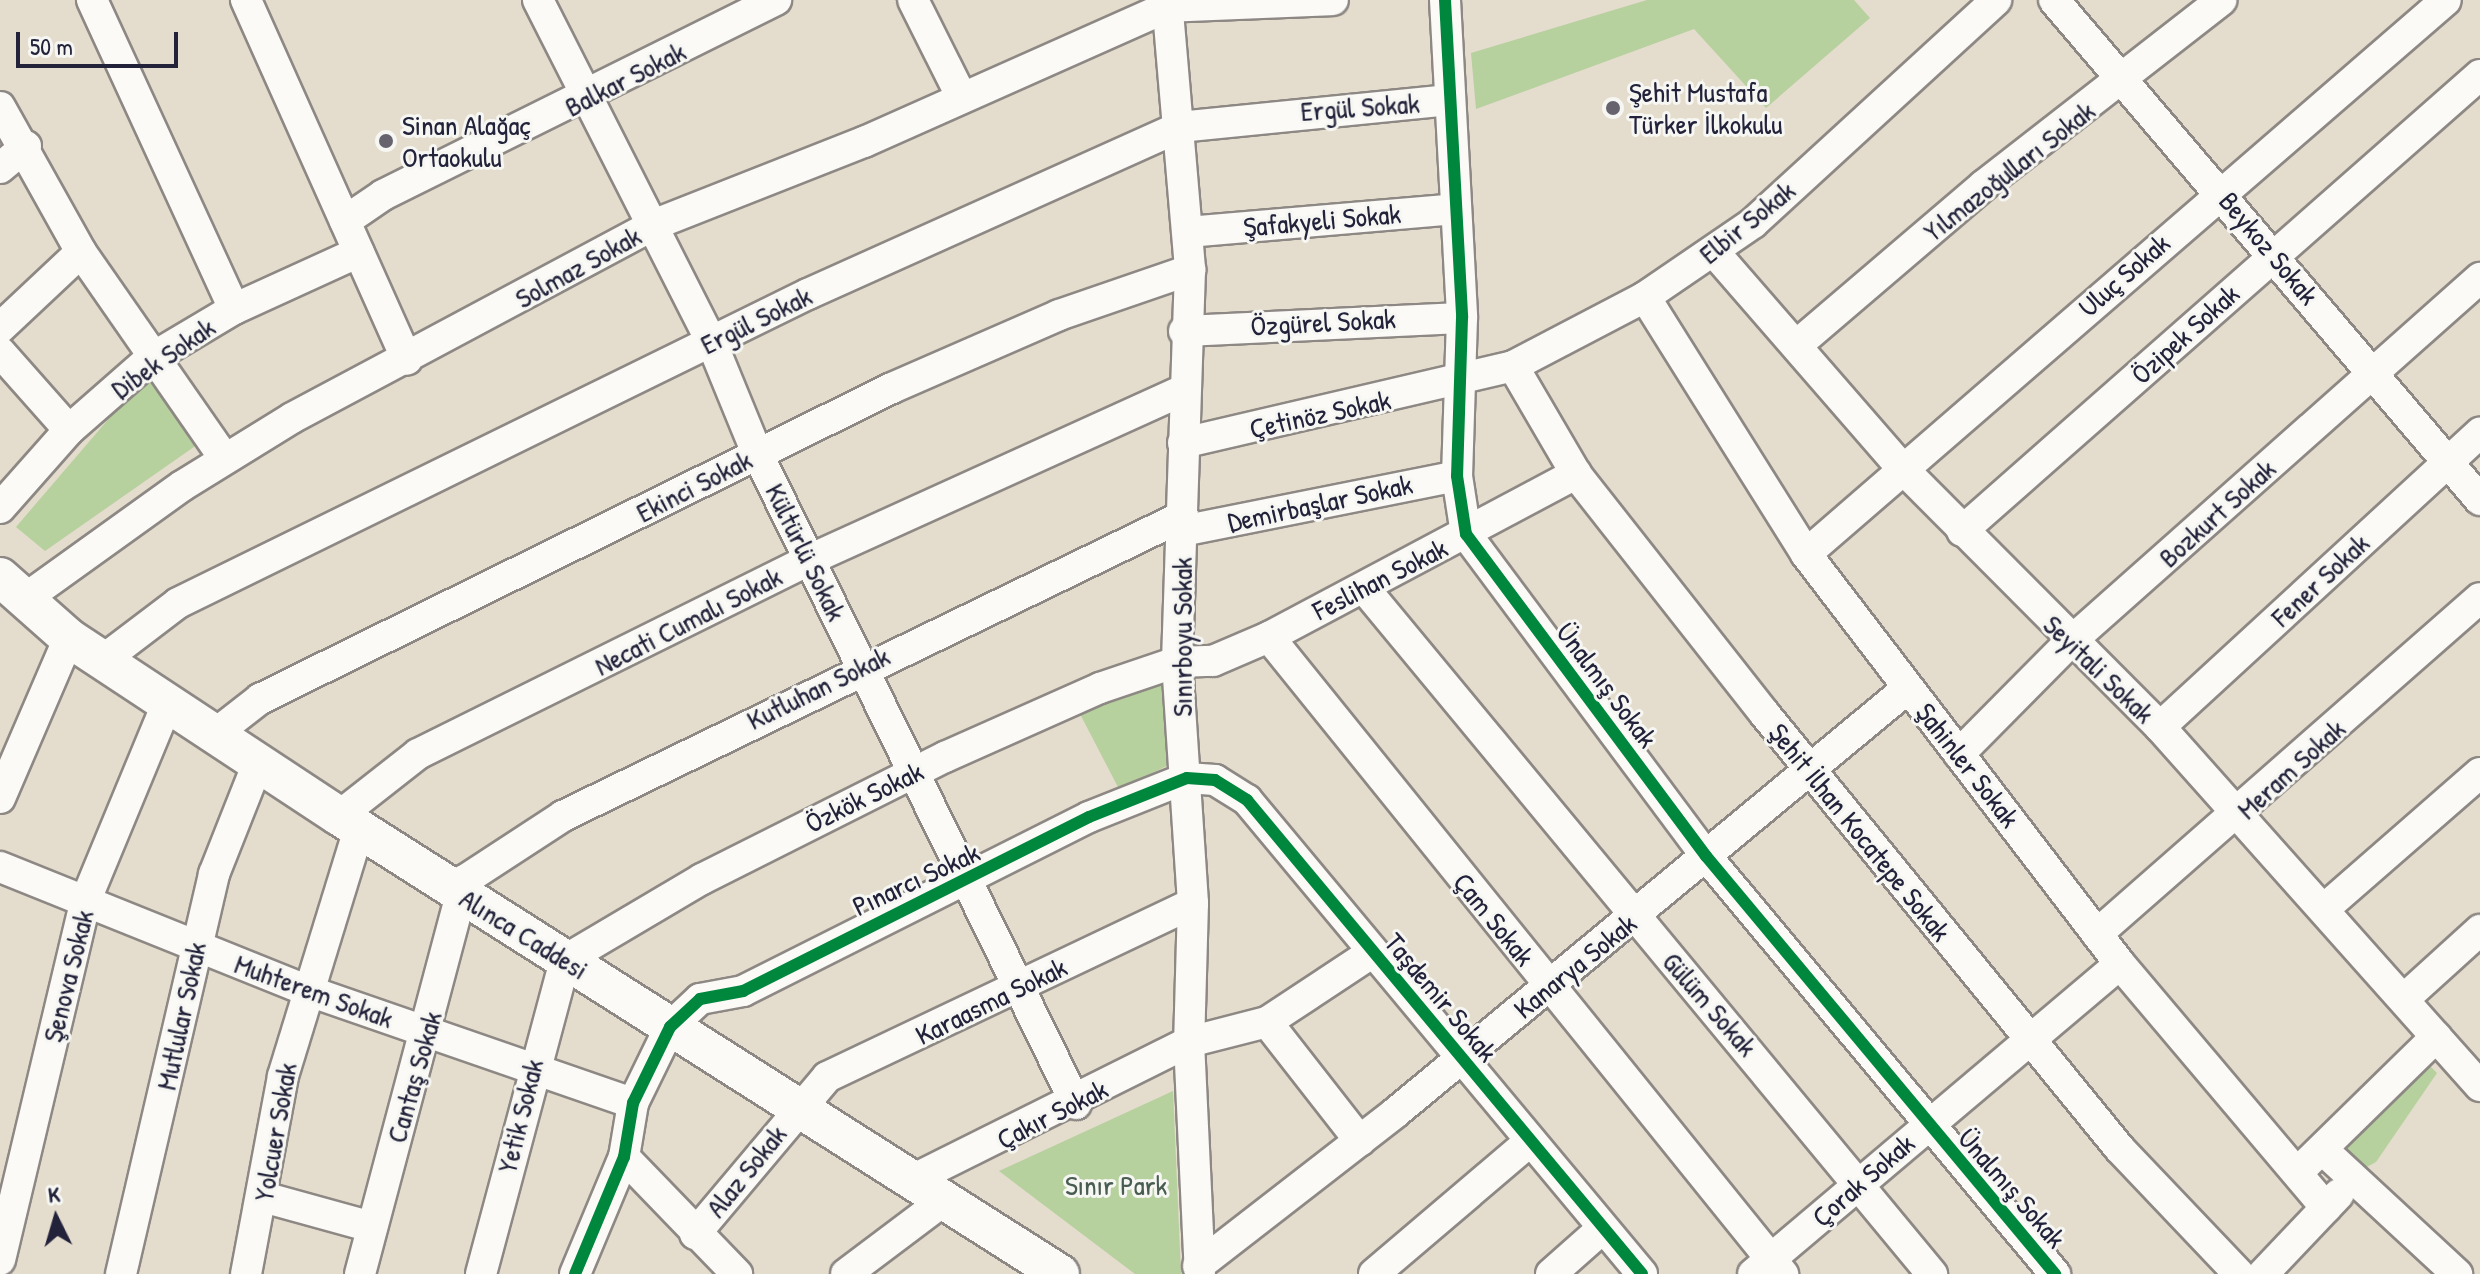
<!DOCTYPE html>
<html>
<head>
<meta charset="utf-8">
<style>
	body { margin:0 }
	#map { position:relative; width:2480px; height:1274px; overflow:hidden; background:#e4dccc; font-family:"Patrick Hand",sans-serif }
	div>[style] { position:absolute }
	.green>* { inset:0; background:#b6d09e }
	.roads { filter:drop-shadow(2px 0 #8d8884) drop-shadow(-2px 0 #8d8884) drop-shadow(0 2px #8d8884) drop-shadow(0 -2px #8d8884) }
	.minor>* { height:30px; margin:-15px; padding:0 15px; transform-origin:15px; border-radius:15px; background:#fbfaf7 }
	.major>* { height:38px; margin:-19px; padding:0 19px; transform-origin:19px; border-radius:19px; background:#fbfaf7 }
	.cycleway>* { height:12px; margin:-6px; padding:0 6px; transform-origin:6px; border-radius:6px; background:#00873e }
	.dots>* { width:22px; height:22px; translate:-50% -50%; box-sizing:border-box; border:4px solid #f6f6f2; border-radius:50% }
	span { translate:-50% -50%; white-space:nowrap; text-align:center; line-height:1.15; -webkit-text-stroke:6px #f6f6f2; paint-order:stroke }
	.street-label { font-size:28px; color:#22223b }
	.poi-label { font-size:28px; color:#22223b }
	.left { translate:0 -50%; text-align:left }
	.park-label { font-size:28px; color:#495c51 }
	.north { position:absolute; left:16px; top:1178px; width:80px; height:80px; -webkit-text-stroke:6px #f6f6f2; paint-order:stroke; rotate:355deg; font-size:22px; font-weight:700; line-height:32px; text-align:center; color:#22223b }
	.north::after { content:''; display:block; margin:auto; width:28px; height:36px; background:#22223b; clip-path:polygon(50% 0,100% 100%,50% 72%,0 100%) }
	.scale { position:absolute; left:16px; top:32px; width:162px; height:36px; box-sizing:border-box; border:4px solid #22223b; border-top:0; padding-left:10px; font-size:24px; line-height:28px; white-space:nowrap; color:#22223b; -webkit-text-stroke:6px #f6f6f2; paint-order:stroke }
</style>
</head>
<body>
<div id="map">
	<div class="green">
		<i style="clip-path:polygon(1647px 0,1854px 0,1870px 18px,1766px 108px,1694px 29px,1476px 109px,1471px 53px)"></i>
		<i style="clip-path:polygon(148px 373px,201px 442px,45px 551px,16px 527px)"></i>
		<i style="clip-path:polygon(1148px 681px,1163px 686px,1175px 762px,1119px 789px,1079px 712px)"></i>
		<i style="clip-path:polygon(2421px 1057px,2437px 1073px,2376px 1162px,2363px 1169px,2329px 1148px)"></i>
		<i style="clip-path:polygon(1173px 1091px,1181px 1274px,1135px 1274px,999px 1171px)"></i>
	</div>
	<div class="roads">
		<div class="minor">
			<i style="left:92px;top:0;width:340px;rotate:65.3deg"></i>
			<i style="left:246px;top:0;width:394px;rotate:65.9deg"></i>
			<i style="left:538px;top:0;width:382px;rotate:63.1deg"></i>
			<i style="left:711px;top:341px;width:121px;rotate:67.7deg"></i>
			<i style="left:757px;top:453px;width:725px;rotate:63.89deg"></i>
			<i style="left:913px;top:0;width:107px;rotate:63.4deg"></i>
			<i style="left:1167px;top:0;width:271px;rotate:85.1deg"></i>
			<i style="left:1190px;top:270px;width:392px;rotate:91.9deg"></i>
			<i style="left:1177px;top:662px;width:242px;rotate:86.2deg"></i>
			<i style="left:1193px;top:903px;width:139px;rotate:91.6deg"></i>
			<i style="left:1189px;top:1042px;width:232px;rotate:87.3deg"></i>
			<i style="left:1445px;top:0;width:318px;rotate:86.9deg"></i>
			<i style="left:1462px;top:318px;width:158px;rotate:91.8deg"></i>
			<i style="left:1457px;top:476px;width:59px;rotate:81.2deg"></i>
			<i style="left:1466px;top:534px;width:402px;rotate:53.3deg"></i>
			<i style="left:1706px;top:856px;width:545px;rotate:50.14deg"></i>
			<i style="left:2054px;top:0;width:657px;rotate:49.57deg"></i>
			<i style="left:0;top:107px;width:166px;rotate:60.8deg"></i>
			<i style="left:81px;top:252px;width:252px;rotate:55.2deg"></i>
			<i style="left:0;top:168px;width:34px;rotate:-40deg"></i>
			<i style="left:345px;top:221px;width:46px;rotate:-34.4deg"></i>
			<i style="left:383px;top:195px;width:439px;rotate:-26.4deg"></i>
			<i style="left:1188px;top:232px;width:268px;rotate:-4.9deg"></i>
			<i style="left:1715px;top:253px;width:282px;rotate:49deg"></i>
			<i style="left:1900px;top:466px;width:368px;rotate:45.1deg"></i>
			<i style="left:2160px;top:727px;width:481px;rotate:48.3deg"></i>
			<i style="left:1645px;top:297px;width:303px;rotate:57.9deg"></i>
			<i style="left:1806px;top:554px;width:516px;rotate:52.55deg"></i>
			<i style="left:2120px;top:964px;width:319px;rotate:49.8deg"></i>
			<i style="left:0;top:328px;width:111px;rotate:-43.2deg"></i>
			<i style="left:1184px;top:331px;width:278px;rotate:-2.7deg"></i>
			<i style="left:1798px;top:344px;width:245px;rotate:-40.5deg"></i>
			<i style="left:1984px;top:185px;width:301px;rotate:-37.9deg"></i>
			<i style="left:0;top:352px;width:104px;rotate:48.5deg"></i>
			<i style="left:1513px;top:366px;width:125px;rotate:59.7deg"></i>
			<i style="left:1576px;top:474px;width:304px;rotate:51.8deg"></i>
			<i style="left:1764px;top:713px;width:563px;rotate:50.77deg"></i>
			<i style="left:2120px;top:1149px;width:173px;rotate:46.4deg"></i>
			<i style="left:1183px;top:443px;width:339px;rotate:-13.1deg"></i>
			<i style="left:1513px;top:366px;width:149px;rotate:-27.6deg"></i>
			<i style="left:1645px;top:297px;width:131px;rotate:-34.4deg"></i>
			<i style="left:1753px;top:223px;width:330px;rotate:-42.5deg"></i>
			<i style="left:0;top:508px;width:104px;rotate:-48.5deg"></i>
			<i style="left:69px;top:430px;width:108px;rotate:-41.2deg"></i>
			<i style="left:150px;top:359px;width:98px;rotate:-30.8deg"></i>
			<i style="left:234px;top:309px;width:137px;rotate:-24.5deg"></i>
			<i style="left:1182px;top:531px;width:280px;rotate:-11.3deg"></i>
			<i style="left:1962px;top:531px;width:690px;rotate:-41.36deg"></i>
			<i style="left:1806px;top:554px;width:846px;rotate:-40.88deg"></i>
			<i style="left:1364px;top:588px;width:891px;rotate:50.38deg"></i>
			<i style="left:26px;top:598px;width:192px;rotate:-35.7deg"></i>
			<i style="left:182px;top:486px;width:129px;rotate:-31.7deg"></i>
			<i style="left:292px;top:418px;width:409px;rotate:-28.1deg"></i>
			<i style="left:653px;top:225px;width:227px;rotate:-21.5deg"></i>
			<i style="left:864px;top:142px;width:332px;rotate:-24deg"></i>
			<i style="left:1167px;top:7px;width:166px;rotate:-2.4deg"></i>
			<i style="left:1269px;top:637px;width:819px;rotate:51.1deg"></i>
			<i style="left:103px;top:660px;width:94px;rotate:-37.2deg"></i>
			<i style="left:178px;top:603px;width:702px;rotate:-26.13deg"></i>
			<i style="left:808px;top:294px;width:407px;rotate:-24.2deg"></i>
			<i style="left:1179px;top:127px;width:272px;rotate:-5.7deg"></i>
			<i style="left:2160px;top:727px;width:435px;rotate:-42.6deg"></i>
			<i style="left:215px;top:734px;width:57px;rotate:-37.9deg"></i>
			<i style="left:260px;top:699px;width:704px;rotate:-26.2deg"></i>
			<i style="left:892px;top:388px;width:182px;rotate:-23.6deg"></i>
			<i style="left:1059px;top:315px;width:139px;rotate:-19deg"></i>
			<i style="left:1959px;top:754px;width:156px;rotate:-45.3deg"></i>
			<i style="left:2069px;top:643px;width:550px;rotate:-41.61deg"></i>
			<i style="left:0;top:798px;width:174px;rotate:-66.7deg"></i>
			<i style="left:339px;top:816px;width:100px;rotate:-38.1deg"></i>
			<i style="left:418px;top:754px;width:436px;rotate:-26.4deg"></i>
			<i style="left:809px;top:560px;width:411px;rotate:-24.4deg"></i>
			<i style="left:0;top:867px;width:330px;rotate:21.9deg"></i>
			<i style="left:306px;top:990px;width:346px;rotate:19.1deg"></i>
			<i style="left:2324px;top:909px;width:207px;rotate:-41.1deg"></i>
			<i style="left:2097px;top:934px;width:509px;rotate:-41.26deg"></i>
			<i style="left:2404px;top:999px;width:103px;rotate:-42.2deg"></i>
			<i style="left:1267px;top:1022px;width:151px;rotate:52deg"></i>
			<i style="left:2323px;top:1150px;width:183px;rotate:42.8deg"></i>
			<i style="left:624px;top:1157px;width:163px;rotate:46deg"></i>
			<i style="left:2299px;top:1171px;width:192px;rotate:-44.4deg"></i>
			<i style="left:912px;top:1180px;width:309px;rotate:-26.5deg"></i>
			<i style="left:1189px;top:1042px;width:81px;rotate:-14.4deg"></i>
			<i style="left:1267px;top:1022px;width:127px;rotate:-33.4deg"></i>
			<i style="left:263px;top:1197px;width:113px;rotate:15.4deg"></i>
			<i style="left:695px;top:1234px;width:205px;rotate:-49.9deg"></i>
			<i style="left:827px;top:1077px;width:405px;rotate:-25.4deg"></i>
			<i style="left:0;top:1260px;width:368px;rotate:-76.6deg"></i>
			<i style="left:85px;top:902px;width:217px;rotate:-67.5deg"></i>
			<i style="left:1198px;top:1266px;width:249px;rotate:-37.8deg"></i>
			<i style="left:1395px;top:1113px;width:666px;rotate:-39.64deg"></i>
			<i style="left:121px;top:1274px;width:411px;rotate:-76.9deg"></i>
			<i style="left:214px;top:874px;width:119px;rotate:-68.4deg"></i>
			<i style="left:246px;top:1274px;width:201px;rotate:-79.4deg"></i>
			<i style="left:283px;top:1076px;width:258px;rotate:-72.9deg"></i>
			<i style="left:360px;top:1274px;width:408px;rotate:-75.1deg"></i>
			<i style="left:465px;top:880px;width:117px;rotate:-33.1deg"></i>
			<i style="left:563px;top:816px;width:689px;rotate:-25.82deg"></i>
			<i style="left:481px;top:1274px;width:325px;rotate:-75deg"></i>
			<i style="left:565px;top:960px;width:159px;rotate:-30.6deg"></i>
			<i style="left:702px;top:879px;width:272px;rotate:-26.7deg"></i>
			<i style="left:945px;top:757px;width:170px;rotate:-24deg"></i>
			<i style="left:1100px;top:688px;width:81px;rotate:-18.7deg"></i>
			<i style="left:1177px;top:662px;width:36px;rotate:-2deg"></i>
			<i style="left:1213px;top:661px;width:61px;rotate:-23.2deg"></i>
			<i style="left:1269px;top:637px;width:348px;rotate:-28deg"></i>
			<i style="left:575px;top:1274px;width:127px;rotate:-67.3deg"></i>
			<i style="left:624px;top:1157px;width:55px;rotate:-80.5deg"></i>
			<i style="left:633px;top:1103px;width:85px;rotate:-64deg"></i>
			<i style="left:670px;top:1027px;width:41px;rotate:-43deg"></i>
			<i style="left:700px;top:999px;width:44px;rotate:-10.5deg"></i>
			<i style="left:743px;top:991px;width:387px;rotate:-26.7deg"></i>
			<i style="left:1089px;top:817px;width:105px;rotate:-21.7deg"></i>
			<i style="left:1187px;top:778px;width:28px;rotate:4deg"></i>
			<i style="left:1215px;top:780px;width:38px;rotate:32deg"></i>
			<i style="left:1247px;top:800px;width:617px;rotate:50.19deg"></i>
			<i style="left:846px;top:1274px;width:121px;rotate:-37deg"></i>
			<i style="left:1374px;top:1274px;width:205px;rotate:-40.4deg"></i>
			<i style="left:1551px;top:1274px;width:69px;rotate:-41.5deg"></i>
			<i style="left:1753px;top:1274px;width:480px;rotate:-40.2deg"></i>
			<i style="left:2263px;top:1274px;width:110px;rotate:-46.5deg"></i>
		</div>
		<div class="major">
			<i style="left:0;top:577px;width:92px;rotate:41.5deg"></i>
			<i style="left:69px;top:638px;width:323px;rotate:33.4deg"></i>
			<i style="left:339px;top:816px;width:854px;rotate:32.42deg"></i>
		</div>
	</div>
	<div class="cycleway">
		<i style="left:1445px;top:0;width:318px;rotate:86.9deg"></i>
		<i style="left:1462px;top:318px;width:158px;rotate:91.8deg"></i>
		<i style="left:1457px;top:476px;width:59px;rotate:81.2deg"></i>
		<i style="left:1466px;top:534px;width:402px;rotate:53.3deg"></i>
		<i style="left:1706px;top:856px;width:545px;rotate:50.14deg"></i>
		<i style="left:575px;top:1274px;width:127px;rotate:-67.3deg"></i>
		<i style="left:624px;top:1157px;width:55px;rotate:-80.5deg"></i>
		<i style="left:633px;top:1103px;width:85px;rotate:-64deg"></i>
		<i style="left:670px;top:1027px;width:41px;rotate:-43deg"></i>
		<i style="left:700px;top:999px;width:44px;rotate:-10.5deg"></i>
		<i style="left:743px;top:991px;width:387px;rotate:-26.7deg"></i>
		<i style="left:1089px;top:817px;width:105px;rotate:-21.7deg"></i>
		<i style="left:1187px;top:778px;width:28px;rotate:4deg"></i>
		<i style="left:1215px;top:780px;width:38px;rotate:32deg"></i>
		<i style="left:1247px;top:800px;width:617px;rotate:50.19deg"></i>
	</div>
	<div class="dots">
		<i style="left:1613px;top:108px;background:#66636e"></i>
		<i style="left:386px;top:141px;background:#66636e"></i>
	</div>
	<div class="street-label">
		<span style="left:625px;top:79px;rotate:-27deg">Balkar Sokak</span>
		<span style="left:1360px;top:107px;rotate:-4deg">Ergül Sokak</span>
		<span style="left:2009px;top:171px;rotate:-38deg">Yılmazoğulları Sokak</span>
		<span style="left:1322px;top:220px;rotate:-5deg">Şafakyeli Sokak</span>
		<span style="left:1747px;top:222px;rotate:-39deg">Elbir Sokak</span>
		<span style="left:2269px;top:248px;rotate:50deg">Beykoz Sokak</span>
		<span style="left:578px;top:267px;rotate:-29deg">Solmaz Sokak</span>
		<span style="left:2124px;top:275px;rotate:-41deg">Uluç Sokak</span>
		<span style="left:756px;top:320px;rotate:-26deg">Ergül Sokak</span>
		<span style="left:1323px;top:322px;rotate:-3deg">Özgürel Sokak</span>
		<span style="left:2185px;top:334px;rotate:-42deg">Özipek Sokak</span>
		<span style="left:163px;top:358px;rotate:-35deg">Dibek Sokak</span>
		<span style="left:1320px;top:414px;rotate:-12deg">Çetinöz Sokak</span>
		<span style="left:694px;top:486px;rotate:-27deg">Ekinci Sokak</span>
		<span style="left:1320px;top:503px;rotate:-12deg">Demirbaşlar Sokak</span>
		<span style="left:2217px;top:513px;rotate:-42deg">Bozkurt Sokak</span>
		<span style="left:806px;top:552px;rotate:64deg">Kültürlü Sokak</span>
		<span style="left:1380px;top:579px;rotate:-27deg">Feslihan Sokak</span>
		<span style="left:2320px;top:580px;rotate:-43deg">Fener Sokak</span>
		<span style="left:688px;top:621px;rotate:-27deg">Necati Cumalı Sokak</span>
		<span style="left:1182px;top:637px;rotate:-90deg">Sınırboyu Sokak</span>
		<span style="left:2099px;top:669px;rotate:44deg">Seyitali Sokak</span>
		<span style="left:1607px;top:685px;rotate:53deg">Ünalmış Sokak</span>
		<span style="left:818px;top:688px;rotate:-26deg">Kutluhan Sokak</span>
		<span style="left:1968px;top:765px;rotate:52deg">Şahinler Sokak</span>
		<span style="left:2291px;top:769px;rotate:-42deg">Meram Sokak</span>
		<span style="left:864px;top:797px;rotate:-26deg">Özkök Sokak</span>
		<span style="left:1860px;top:832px;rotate:51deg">Şehit İlhan Kocatepe Sokak</span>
		<span style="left:916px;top:879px;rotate:-25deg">Pınarcı Sokak</span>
		<span style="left:1494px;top:919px;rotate:51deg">Çam Sokak</span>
		<span style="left:524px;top:934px;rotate:32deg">Alınca Caddesi</span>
		<span style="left:1575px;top:966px;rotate:-39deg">Kanarya Sokak</span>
		<span style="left:68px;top:976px;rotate:-76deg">Şenova Sokak</span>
		<span style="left:314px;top:991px;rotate:20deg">Muhterem Sokak</span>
		<span style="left:1441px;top:997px;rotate:50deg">Taşdemir Sokak</span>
		<span style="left:991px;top:1001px;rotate:-26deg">Karaasma Sokak</span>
		<span style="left:1710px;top:1004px;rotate:49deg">Gülüm Sokak</span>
		<span style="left:181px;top:1016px;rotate:-78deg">Mutlular Sokak</span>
		<span style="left:414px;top:1077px;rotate:-74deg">Cantaş Sokak</span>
		<span style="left:1052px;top:1114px;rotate:-27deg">Çakır Sokak</span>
		<span style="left:520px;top:1116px;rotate:-76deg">Yetik Sokak</span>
		<span style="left:275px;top:1132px;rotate:-80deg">Yolcuer Sokak</span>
		<span style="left:746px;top:1171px;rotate:-51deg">Alaz Sokak</span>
		<span style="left:1863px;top:1180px;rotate:-41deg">Çorak Sokak</span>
		<span style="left:2012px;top:1188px;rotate:49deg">Ünalmış Sokak</span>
	</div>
	<div class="poi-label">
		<span class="left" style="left:1629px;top:108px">Şehit Mustafa<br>Türker İlkokulu</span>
		<span class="left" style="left:402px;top:141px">Sinan Alağaç<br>Ortaokulu</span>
	</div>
	<div class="park-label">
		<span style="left:1116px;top:1185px">Sınır Park</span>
	</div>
	<div class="north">K</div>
	<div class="scale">50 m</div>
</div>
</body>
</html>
